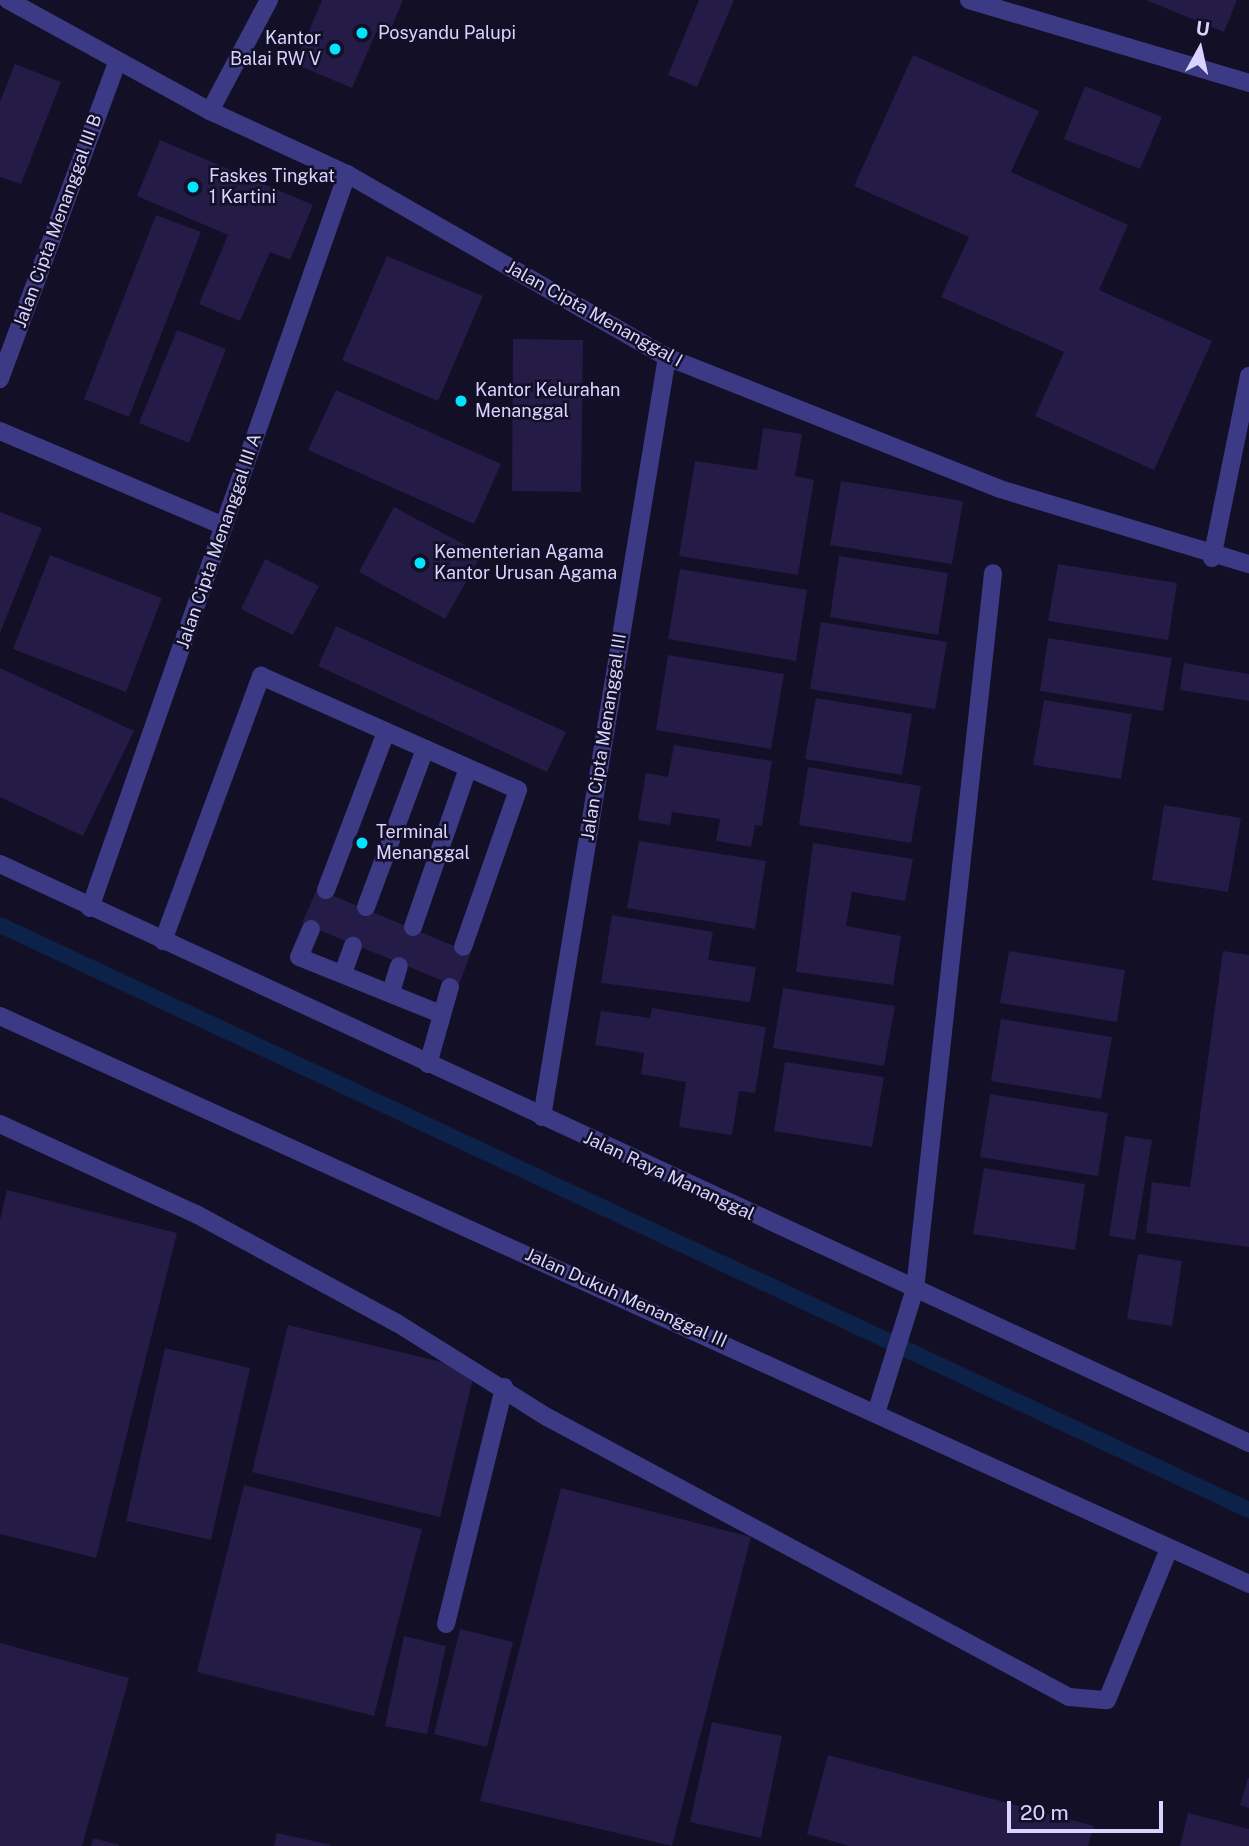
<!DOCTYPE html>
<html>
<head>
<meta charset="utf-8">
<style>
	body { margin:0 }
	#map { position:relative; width:1249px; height:1846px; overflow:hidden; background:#130f26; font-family:"Public Sans",sans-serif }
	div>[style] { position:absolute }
	.stream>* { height:16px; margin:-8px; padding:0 8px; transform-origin:8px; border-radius:8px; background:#0c2248 }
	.building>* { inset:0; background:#241b47 }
	.lane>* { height:18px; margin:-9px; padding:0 9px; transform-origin:9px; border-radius:9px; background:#3d3a85 }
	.street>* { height:18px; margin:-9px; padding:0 9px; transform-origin:9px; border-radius:9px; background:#3d3a85 }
	.dots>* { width:19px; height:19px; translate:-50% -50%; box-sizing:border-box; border:4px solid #130f26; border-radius:50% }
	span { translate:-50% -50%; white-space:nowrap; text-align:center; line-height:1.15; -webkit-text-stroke:5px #130f26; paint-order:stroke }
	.poi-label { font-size:18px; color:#d9d4ff }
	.left { translate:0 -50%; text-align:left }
	.right { translate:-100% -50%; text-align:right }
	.street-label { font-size:18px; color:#d9d4ff }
	.north { position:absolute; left:1165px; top:14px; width:70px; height:70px; -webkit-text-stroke:5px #130f26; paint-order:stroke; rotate:8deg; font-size:19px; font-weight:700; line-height:28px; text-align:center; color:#d9d4ff }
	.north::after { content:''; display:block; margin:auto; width:24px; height:32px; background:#d9d4ff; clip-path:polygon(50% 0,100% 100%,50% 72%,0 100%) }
	.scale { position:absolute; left:1007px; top:1801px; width:156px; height:32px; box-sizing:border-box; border:4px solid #d9d4ff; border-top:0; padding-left:9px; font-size:21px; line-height:24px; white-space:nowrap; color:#d9d4ff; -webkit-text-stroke:5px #130f26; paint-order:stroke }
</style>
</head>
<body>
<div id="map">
	<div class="stream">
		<i style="left:0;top:925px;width:1379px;rotate:25.1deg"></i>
	</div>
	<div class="building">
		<i style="clip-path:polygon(322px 0,403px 0,389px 33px,378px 28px,352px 88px,295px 64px)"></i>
		<i style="clip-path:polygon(699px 0,734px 0,697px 87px,668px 75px)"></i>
		<i style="clip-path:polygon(1146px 0,1237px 0,1224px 32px)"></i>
		<i style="clip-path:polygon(913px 55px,1039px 111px,1011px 172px,1128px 225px,1099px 290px,1212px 341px,1154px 470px,1035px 416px,1064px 352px,941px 297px,969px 237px,854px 186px)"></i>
		<i style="clip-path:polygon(15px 64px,61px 82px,21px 184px,0 177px,0 102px)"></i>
		<i style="clip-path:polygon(1085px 86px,1162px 117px,1140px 169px,1064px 139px)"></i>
		<i style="clip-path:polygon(160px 140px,313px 205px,290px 260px,270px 252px,240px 321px,199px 304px,228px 235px,137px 196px)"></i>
		<i style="clip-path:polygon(156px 215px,201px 232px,129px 417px,84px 399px)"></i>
		<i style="clip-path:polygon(387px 256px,483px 296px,438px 401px,342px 360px)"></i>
		<i style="clip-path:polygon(177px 330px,226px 349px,189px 443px,139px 423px)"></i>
		<i style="clip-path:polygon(513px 339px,583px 340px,581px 492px,512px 491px)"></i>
		<i style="clip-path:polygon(336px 390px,501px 464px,474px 524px,308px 450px)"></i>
		<i style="clip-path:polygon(763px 428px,802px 434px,795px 476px,814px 480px,798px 575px,679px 556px,695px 461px,757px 470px)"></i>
		<i style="clip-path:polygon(841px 481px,963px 501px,952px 564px,830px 545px)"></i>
		<i style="clip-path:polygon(394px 507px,482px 554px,445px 619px,359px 572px)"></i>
		<i style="clip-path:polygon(0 512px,42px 528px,0 633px)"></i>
		<i style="clip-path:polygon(50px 555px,162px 598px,126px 692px,13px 649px)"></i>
		<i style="clip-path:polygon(839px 556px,948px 573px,938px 635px,830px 617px)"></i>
		<i style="clip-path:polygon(265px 559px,319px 586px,293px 635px,241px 609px)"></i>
		<i style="clip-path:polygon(1058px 564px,1177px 583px,1168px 640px,1048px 621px)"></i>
		<i style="clip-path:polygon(680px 569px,807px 590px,796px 661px,668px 639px)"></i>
		<i style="clip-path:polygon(821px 622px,947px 642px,935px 709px,810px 689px)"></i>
		<i style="clip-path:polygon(336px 626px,566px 732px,547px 772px,318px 666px)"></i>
		<i style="clip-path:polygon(1048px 638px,1172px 658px,1163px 711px,1040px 691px)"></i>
		<i style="clip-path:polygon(668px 655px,784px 674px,771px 749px,656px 730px)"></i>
		<i style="clip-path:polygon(1184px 663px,1249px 674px,1249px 701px,1180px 690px)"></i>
		<i style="clip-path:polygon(0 668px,134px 731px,83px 836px,0 797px)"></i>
		<i style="clip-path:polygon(816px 698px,912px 714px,902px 775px,805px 759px)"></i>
		<i style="clip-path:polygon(1044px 700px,1132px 714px,1121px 779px,1033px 765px)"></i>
		<i style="clip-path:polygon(674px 745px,772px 761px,762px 826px,755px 825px,751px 847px,716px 841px,720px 819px,672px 812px,670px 825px,638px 820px,646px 773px,668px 777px)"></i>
		<i style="clip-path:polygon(808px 767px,921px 786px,911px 843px,799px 825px)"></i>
		<i style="clip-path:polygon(1164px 805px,1241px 818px,1228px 892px,1152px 880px)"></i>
		<i style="clip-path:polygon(639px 841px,766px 861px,755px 929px,627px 908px)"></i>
		<i style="clip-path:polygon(813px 843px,913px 859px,905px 901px,852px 892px,846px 926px,901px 936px,893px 985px,796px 972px)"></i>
		<i style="clip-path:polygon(317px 889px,471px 953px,458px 987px,302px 923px)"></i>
		<i style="clip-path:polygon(612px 915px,713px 932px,708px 960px,756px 967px,750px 1002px,601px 983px)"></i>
		<i style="clip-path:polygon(1009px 951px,1125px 970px,1117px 1022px,1000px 1003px)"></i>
		<i style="clip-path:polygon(1223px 951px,1249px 955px,1249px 1247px,1146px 1233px,1152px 1182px,1190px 1187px)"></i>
		<i style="clip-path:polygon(783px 988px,895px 1006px,884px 1066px,773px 1048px)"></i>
		<i style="clip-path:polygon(652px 1008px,766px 1027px,755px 1093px,739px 1091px,732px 1135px,679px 1127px,686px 1082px,641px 1074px,644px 1053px,595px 1045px,601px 1011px,650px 1018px)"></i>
		<i style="clip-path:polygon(1001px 1019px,1112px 1037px,1101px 1099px,991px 1081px)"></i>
		<i style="clip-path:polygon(785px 1062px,884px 1077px,872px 1147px,774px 1131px)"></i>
		<i style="clip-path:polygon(990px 1094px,1108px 1113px,1098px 1176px,980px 1157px)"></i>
		<i style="clip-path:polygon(1125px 1136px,1152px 1140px,1135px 1240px,1109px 1236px)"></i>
		<i style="clip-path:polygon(984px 1168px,1085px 1184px,1075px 1250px,973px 1234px)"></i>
		<i style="clip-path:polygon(7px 1190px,177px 1233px,96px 1558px,0 1534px,0 1220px)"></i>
		<i style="clip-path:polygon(1138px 1254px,1182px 1261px,1172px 1326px,1127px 1319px)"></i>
		<i style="clip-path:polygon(288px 1325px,475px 1370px,440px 1517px,252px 1472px)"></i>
		<i style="clip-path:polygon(165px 1348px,250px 1368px,211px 1540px,126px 1521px)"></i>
		<i style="clip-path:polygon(244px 1485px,422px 1529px,374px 1716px,197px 1672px)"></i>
		<i style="clip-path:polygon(561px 1488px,751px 1537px,672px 1846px,480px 1801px)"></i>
		<i style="clip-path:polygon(460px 1629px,513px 1642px,487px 1747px,434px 1734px)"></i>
		<i style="clip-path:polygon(404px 1636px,446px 1646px,427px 1734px,385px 1726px)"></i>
		<i style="clip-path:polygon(0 1643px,129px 1678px,82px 1846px,0 1846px)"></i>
		<i style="clip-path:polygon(712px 1722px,782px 1736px,761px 1838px,690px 1822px)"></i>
		<i style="clip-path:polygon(828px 1755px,1094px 1826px,1088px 1846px,849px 1846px,807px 1834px)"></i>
		<i style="clip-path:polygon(1248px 1778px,1249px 1778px,1249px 1808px,1240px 1805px)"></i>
		<i style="clip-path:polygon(1188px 1813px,1249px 1829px,1249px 1846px,1180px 1846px)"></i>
		<i style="clip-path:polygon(277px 1833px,331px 1845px,330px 1846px,274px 1846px)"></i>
		<i style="clip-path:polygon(93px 1838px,119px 1845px,119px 1846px,91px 1846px)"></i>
	</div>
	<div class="lane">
		<i style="left:326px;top:890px;width:169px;rotate:-69.2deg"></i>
		<i style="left:366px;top:907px;width:169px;rotate:-69.5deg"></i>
		<i style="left:413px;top:927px;width:168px;rotate:-70.9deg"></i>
		<i style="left:311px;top:929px;width:30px;rotate:113deg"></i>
		<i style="left:299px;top:957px;width:153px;rotate:21.9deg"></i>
		<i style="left:163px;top:941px;width:283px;rotate:-69.7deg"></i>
		<i style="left:261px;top:676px;width:281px;rotate:23.9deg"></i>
		<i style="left:518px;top:790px;width:166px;rotate:109.3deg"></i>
		<i style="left:343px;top:973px;width:29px;rotate:-70deg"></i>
		<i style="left:391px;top:992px;width:27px;rotate:-73deg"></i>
		<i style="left:428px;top:1064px;width:80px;rotate:-74.1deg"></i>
		<i style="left:0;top:1124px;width:216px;rotate:24.7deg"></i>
		<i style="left:196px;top:1214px;width:229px;rotate:28.5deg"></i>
		<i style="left:397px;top:1323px;width:177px;rotate:32.1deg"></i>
		<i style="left:547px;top:1417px;width:592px;rotate:28.21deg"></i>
		<i style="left:1069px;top:1697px;width:38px;rotate:5deg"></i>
		<i style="left:1107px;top:1700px;width:163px;rotate:-67.7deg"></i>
		<i style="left:446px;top:1624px;width:244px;rotate:-76.2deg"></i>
	</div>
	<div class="street">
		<i style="left:8px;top:0;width:230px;rotate:28.8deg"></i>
		<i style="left:210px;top:111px;width:151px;rotate:24.7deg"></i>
		<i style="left:347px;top:174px;width:369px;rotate:29.8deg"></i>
		<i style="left:667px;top:357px;width:358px;rotate:21.6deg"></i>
		<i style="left:1000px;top:489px;width:260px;rotate:16.8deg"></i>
		<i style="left:969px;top:0;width:292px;rotate:16.5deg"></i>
		<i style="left:210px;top:111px;width:126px;rotate:-62deg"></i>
		<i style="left:0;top:379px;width:337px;rotate:-69.7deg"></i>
		<i style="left:0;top:431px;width:243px;rotate:23deg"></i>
		<i style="left:1212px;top:558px;width:186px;rotate:-78.5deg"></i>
		<i style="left:0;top:864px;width:1377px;rotate:24.87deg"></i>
		<i style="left:90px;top:908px;width:778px;rotate:-70.7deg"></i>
		<i style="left:0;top:1016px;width:1372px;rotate:24.45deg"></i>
		<i style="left:542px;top:1117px;width:770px;rotate:-80.66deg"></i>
		<i style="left:877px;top:1410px;width:127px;rotate:-72.6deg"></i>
		<i style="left:915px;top:1289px;width:720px;rotate:-83.78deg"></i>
	</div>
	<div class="dots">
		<i style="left:362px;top:33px;background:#00e5ff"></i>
		<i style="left:335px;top:49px;background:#00e5ff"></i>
		<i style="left:193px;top:187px;background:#00e5ff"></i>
		<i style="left:461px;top:401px;background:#00e5ff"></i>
		<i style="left:420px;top:563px;background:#00e5ff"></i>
		<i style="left:362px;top:843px;background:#00e5ff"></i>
	</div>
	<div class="poi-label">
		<span class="left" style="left:378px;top:33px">Posyandu Palupi</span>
		<span class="right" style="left:321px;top:49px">Kantor<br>Balai RW V</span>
		<span class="left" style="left:209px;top:187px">Faskes Tingkat<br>1 Kartini</span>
		<span class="left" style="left:475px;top:401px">Kantor Kelurahan<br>Menanggal</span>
		<span class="left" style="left:434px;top:563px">Kementerian Agama<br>Kantor Urusan Agama</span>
		<span class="left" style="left:376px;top:843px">Terminal<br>Menanggal</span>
	</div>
	<div class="street-label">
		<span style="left:58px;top:221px;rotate:-70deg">Jalan Cipta Menanggal III B</span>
		<span style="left:594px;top:314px;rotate:29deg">Jalan Cipta Menanggal I</span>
		<span style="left:219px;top:541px;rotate:-71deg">Jalan Cipta Menanggal III A</span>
		<span style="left:604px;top:737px;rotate:-81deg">Jalan Cipta Menanggal III</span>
		<span style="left:669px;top:1176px;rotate:25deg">Jalan Raya Mananggal</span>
		<span style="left:626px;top:1298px;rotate:24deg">Jalan Dukuh Menanggal III</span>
	</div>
	<div class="north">U</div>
	<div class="scale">20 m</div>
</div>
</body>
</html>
